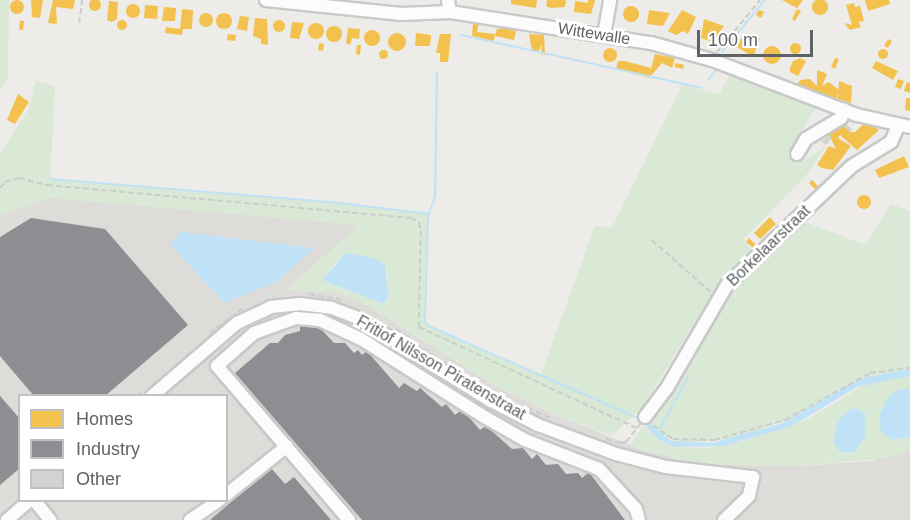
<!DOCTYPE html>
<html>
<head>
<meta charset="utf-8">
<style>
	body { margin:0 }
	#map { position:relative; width:910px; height:520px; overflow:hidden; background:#eeece9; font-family:Arial,sans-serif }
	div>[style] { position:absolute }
	.industrial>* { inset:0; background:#dedcd9 }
	.green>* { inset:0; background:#d9e9d5 }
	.water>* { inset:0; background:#c0e2f6 }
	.homes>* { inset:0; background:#f2c14e }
	.round { border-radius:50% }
	.industry>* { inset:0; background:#8d8d92 }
	.stream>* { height:2px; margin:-1px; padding:0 1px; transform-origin:1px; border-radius:1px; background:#c0e2f6 }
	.building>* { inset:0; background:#d5d3d2 }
	.path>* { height:1.5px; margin-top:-0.75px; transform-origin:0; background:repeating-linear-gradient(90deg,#cacecb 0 6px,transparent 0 9px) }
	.roads { filter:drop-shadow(2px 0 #c8c9c9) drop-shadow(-2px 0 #c8c9c9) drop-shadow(0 2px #c8c9c9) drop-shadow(0 -2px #c8c9c9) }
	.minor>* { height:12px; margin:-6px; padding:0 6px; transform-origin:6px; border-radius:6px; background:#fcfcfc }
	span { translate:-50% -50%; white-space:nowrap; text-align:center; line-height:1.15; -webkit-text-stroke:6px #fff; paint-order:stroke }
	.street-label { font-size:16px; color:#5f6367 }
	.legend { position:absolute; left:18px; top:394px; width:210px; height:108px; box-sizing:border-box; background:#fff; border:2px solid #bfc1c2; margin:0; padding:8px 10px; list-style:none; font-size:18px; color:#5f6367 }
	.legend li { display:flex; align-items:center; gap:12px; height:30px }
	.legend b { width:30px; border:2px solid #bfc1c2 }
	.scale { position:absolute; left:697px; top:30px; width:116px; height:27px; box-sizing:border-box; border:3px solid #5f6367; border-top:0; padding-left:8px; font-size:18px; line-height:21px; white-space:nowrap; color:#5f6367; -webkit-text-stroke:4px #fff; paint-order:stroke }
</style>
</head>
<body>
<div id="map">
	<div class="industrial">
		<i style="clip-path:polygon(evenodd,48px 197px,359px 225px,287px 290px,336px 292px,365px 304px,499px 388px,545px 410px,638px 448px,681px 460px,799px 466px,872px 461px,910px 450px,910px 520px,0 520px,0 216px,48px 197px,20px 396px,226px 396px,226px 500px,20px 500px,20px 396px)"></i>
	</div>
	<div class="green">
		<i style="clip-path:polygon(0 0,9px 0,8px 77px,0 90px)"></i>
		<i style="clip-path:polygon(evenodd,732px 71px,817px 106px,788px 153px,802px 162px,826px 146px,805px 177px,743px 240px,755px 253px,710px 297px,644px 405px,612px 436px,545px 410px,499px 388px,365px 304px,336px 292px,286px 290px,359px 225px,48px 198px,0 216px,0 154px,29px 108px,36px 81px,55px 86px,50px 179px,339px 203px,429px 214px,425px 321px,429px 327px,541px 374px,595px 226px,612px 228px,682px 85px,719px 94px,732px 71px,335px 263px,388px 270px,384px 304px,322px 280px,335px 263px)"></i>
		<i style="clip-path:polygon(891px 204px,910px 211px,910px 369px,859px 379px,802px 415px,730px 439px,681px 443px,657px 433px,648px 422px,674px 386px,731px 286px,798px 223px,805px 222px,866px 245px)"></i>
		<i style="clip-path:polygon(910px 376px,910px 389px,900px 389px,881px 408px,893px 440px,910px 437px,910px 450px,888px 458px,799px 466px,722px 465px,681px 460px,630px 445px,644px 425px,659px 440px,675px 447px,709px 448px,740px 442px,806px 420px,868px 383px)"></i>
	</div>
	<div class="water">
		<i style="clip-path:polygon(181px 232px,314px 248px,276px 282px,224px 303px,170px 244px)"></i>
		<i style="clip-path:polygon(346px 253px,377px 259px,385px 265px,388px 295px,384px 304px,322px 280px)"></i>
		<i style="clip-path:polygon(910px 369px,910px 376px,857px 387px,792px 426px,724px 446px,675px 447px,659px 440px,646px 426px,648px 422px,671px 441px,712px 443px,783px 423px,859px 379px)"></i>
		<i style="clip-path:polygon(900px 389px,910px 389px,910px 437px,893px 440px,881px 432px,879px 415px,888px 397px)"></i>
		<i style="clip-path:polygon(853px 408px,865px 413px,865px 437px,855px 452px,840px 452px,834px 443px,835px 429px,841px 417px)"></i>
	</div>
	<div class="homes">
		<i class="round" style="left:89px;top:-1px;width:12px;height:12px"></i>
		<i class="round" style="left:812px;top:-1px;width:16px;height:16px"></i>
		<i style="clip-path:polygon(31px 0,43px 0,40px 18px,32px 17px)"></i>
		<i style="clip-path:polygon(53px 0,75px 0,73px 9px,56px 7px,57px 24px,48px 23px)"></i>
		<i style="clip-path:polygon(511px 0,537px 0,536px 8px,511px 4px)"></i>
		<i style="clip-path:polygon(547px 0,566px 0,565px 7px,551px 8px,546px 6px)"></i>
		<i style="clip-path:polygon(588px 0,595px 0,591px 14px,574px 12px,575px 1px,588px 3px)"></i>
		<i style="clip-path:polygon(782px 0,803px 0,797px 8px)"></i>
		<i style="clip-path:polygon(865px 0,889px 0,890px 4px,868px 11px)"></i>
		<i class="round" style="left:10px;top:0;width:14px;height:14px"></i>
		<i style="clip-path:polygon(109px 1px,118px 2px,117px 19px,112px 22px,107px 20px)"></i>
		<i style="clip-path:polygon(854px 3px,855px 7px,860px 6px,864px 21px,859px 22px,861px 27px,850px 30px,844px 23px,852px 25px,846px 5px)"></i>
		<i class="round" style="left:126px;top:4px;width:14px;height:14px"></i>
		<i style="clip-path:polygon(145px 5px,158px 6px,157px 19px,144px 18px)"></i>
		<i class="round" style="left:623px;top:6px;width:16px;height:16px"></i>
		<i style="clip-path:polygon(164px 7px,176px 8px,175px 21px,162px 21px)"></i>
		<i style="clip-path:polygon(182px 9px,193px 10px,192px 29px,183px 29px,182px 35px,165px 33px,166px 27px,180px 29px)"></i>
		<i style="clip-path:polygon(797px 9px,801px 11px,795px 21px,792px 19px)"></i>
		<i style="clip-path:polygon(649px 10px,670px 13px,663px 26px,647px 24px)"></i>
		<i style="clip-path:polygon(682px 10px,696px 17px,688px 34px,683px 31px,676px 35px,668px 31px)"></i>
		<i style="clip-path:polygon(759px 10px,764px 12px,761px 18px,756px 15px)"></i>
		<i class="round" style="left:199px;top:13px;width:14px;height:14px"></i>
		<i class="round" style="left:216px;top:13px;width:16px;height:16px"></i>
		<i style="clip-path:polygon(240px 16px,249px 17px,247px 31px,237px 29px)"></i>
		<i style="clip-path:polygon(255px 18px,267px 19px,268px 45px,261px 44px,261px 39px,253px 36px)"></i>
		<i style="clip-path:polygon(704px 19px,724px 26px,712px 42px,701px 38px)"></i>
		<i class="round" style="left:273px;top:20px;width:12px;height:12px"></i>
		<i class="round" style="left:117px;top:20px;width:10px;height:10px"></i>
		<i style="clip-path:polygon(20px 21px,24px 21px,23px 30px,19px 30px)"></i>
		<i style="clip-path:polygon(292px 22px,304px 23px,299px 39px,290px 38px)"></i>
		<i style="clip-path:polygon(473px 22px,479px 23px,477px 32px,495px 34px,494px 41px,472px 36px)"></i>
		<i class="round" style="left:308px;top:23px;width:16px;height:16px"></i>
		<i class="round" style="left:326px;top:26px;width:16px;height:16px"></i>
		<i style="clip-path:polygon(348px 28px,360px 29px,359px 39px,352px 38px,350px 45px,346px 43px)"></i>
		<i style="clip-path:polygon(502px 28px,516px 31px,514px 40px,495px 36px,497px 29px)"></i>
		<i class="round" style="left:364px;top:30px;width:16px;height:16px"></i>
		<i style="clip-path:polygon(416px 33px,431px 35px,430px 46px,415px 46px)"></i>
		<i class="round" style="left:388px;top:33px;width:18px;height:18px"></i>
		<i style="clip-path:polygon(228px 34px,236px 35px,235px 41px,227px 40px)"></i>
		<i style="clip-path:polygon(440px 34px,451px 34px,448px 62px,440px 62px,440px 53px,436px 53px)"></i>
		<i style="clip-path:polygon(529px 34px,544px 35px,545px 55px,541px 54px,542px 45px,538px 52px,532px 51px)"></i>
		<i style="clip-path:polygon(752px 36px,760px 39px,753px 57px,737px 47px,741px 38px,749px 41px)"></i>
		<i style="clip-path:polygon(888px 39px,892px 41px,888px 48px,884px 46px)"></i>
		<i class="round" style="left:789.5px;top:42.5px;width:11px;height:11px"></i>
		<i style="clip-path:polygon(319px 43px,324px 44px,323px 51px,318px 50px)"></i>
		<i style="clip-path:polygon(357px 45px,361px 45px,360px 55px,356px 54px)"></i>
		<i class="round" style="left:763px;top:46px;width:18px;height:18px"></i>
		<i class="round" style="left:603px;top:48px;width:14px;height:14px"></i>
		<i class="round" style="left:878px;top:49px;width:10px;height:10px"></i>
		<i class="round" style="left:378.5px;top:49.5px;width:9px;height:9px"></i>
		<i style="clip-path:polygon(655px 54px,675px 58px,672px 68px,662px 63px,649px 78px,616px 69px,618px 61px,625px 61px,651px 68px)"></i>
		<i style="clip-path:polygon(800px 58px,806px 61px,798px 76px,790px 72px,790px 68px,793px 61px)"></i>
		<i style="clip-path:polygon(835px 58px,839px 59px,835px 69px,831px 67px)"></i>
		<i style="clip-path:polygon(876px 61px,898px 71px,893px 80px,872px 68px)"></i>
		<i style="clip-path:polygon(676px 63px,684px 65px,683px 69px,674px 67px)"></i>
		<i style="clip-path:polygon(817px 70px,827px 74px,822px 86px,829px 82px,839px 90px,837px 99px,821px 93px,820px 97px,797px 85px,800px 80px,810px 79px,817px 86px)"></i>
		<i style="clip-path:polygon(898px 79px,904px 81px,901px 89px,895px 87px)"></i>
		<i style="clip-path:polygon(839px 81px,852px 86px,851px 103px,838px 99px)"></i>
		<i style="clip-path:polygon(907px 82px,910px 83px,910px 93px,904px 91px)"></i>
		<i style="clip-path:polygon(18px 94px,29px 102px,15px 124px,7px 120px)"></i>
		<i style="clip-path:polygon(906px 98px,910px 98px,910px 111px,905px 110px)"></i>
		<i style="clip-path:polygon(842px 121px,850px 132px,855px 132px,867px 121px,879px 130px,857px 150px,840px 135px,838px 138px,851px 146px,833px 170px,822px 168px,817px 165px,829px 146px,836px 149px,829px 135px)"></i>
		<i style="clip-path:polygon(904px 156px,909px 167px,879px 178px,875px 170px)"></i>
		<i style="clip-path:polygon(812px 180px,818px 186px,815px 189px,809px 183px)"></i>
		<i class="round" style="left:857px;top:195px;width:14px;height:14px"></i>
		<i style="clip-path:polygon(770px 217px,776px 224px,760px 239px,754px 233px)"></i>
		<i style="clip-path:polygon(749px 238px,756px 245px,753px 248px,746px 242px)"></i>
	</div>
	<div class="industry">
		<i style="clip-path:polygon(31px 218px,105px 229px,188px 325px,105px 396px,34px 396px,0 356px,0 237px)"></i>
		<i style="clip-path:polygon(300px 326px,320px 328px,334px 343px,345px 343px,354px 353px,358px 350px,362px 355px,367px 351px,399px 388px,404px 383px,417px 391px,420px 388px,442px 407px,446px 404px,455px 415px,462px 409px,480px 430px,486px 426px,512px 449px,523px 448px,532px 459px,537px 454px,546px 465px,558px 464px,566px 474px,578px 473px,582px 478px,589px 472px,625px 520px,362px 520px,235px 373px,270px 343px,278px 343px,285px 335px,300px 331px)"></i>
		<i style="clip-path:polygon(0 396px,20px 419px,20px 468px,0 485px)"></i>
		<i style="clip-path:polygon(271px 468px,285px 484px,294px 477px,331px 520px,210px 520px)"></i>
	</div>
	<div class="stream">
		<i style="left:461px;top:35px;width:247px;rotate:12.4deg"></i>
		<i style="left:722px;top:52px;width:67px;rotate:-50.4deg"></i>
		<i style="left:437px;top:72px;width:125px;rotate:90.9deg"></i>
		<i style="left:435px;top:197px;width:19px;rotate:111deg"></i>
		<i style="left:428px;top:215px;width:106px;rotate:91.6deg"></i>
		<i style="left:425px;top:321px;width:6px;rotate:51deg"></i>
		<i style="left:429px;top:326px;width:231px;rotate:23.8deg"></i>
		<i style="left:708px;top:80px;width:14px;rotate:-51deg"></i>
		<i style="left:50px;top:179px;width:290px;rotate:4.7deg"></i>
		<i style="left:339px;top:203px;width:91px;rotate:7deg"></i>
		<i style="left:660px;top:428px;width:58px;rotate:-61.2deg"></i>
	</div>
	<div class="building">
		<i style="clip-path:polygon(845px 123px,852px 129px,850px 132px,843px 126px)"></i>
		<i style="clip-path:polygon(829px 136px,832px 138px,826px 145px,821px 141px)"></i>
	</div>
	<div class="path">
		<i style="left:79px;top:23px;width:23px;rotate:-83deg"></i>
		<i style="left:717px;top:52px;width:67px;rotate:-50.4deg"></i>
		<i style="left:0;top:188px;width:8px;rotate:-50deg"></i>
		<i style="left:5px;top:182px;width:15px;rotate:-16deg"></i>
		<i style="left:19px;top:178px;width:29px;rotate:14deg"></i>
		<i style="left:47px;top:185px;width:365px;rotate:5.2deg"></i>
		<i style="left:411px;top:218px;width:9px;rotate:27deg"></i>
		<i style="left:419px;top:222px;width:9px;rotate:77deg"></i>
		<i style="left:421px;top:231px;width:96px;rotate:91.2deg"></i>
		<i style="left:419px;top:327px;width:240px;rotate:24.9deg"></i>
		<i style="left:652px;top:240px;width:80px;rotate:41.5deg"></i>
		<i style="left:309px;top:294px;width:34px;rotate:10deg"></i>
		<i style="left:396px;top:329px;width:17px;rotate:33deg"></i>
		<i style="left:209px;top:333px;width:42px;rotate:-36.3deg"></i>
		<i style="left:137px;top:396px;width:9px;rotate:-41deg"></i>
		<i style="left:528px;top:408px;width:27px;rotate:24deg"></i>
		<i style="left:653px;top:425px;width:24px;rotate:35deg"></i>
		<i style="left:673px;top:439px;width:41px;rotate:1.4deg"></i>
		<i style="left:714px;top:440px;width:74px;rotate:-15.7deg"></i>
		<i style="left:785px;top:420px;width:97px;rotate:-28.9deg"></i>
		<i style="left:870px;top:373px;width:40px;rotate:-7.1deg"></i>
		<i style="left:606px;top:439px;width:14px;rotate:17deg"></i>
		<i style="left:620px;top:443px;width:6px;rotate:-9deg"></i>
		<i style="left:626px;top:442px;width:23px;rotate:-52deg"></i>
	</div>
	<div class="roads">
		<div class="minor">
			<i style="left:266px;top:0;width:136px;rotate:5.9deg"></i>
			<i style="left:401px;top:14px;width:49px;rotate:-2.3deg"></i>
			<i style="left:450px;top:12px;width:203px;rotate:8.8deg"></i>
			<i style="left:651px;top:43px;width:63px;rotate:15.6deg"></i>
			<i style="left:712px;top:60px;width:155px;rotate:20.8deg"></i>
			<i style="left:857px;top:115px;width:54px;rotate:12.8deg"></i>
			<i style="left:448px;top:0;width:12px;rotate:81deg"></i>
			<i style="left:604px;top:35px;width:36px;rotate:-80deg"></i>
			<i style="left:797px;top:154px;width:17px;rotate:-59deg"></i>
			<i style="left:806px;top:139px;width:41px;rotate:-31deg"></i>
			<i style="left:841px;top:118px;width:9px;rotate:-69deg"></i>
			<i style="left:152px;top:396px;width:112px;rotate:-40.7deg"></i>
			<i style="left:237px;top:323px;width:38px;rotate:-25deg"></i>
			<i style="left:271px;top:307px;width:29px;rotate:-6deg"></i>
			<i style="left:300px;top:304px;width:32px;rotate:7deg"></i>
			<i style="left:332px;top:308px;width:28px;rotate:21deg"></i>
			<i style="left:358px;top:318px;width:157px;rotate:32deg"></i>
			<i style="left:491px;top:401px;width:53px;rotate:27.1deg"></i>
			<i style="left:538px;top:425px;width:83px;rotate:20.4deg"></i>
			<i style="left:616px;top:454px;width:52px;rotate:14.6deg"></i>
			<i style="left:666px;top:467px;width:88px;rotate:6.6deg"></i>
			<i style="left:753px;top:477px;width:19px;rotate:102deg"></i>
			<i style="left:749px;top:496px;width:35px;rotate:136deg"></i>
			<i style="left:645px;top:417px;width:39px;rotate:-53deg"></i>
			<i style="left:668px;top:386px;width:117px;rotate:-59.7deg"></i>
			<i style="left:727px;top:285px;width:173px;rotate:-43.6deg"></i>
			<i style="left:852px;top:166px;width:46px;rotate:-31.6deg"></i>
			<i style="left:891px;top:142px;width:17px;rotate:-66deg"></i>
			<i style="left:226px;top:495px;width:78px;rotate:-38.8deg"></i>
			<i style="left:34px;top:500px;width:26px;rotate:51deg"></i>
			<i style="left:7px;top:520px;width:30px;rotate:-41deg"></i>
			<i style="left:190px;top:520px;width:36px;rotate:-34deg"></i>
			<i style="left:349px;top:520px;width:203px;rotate:-130.6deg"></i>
			<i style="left:217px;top:366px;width:50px;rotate:-41.7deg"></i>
			<i style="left:254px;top:333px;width:45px;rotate:-19.7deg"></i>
			<i style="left:296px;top:318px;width:24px;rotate:5deg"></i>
			<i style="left:320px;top:320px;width:45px;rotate:24.9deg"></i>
			<i style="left:361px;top:339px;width:142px;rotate:32.3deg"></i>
			<i style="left:481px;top:415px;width:51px;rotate:29.6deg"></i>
			<i style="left:525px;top:440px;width:79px;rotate:21.4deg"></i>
			<i style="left:599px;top:469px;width:54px;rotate:47.2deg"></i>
			<i style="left:636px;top:509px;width:11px;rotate:75deg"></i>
		</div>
	</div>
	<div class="street-label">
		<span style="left:594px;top:34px;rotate:9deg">Wittewalle</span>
		<span style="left:769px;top:246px;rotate:-44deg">Borkelaarstraat</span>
		<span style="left:441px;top:368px;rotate:30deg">Fritiof Nilsson Piratenstraat</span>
	</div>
	<ul class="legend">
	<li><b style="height:16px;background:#f2c14e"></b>Homes</li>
	<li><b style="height:16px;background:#8d8d92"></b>Industry</li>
	<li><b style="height:16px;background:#d5d3d2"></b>Other</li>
	</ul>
	<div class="scale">100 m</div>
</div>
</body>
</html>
